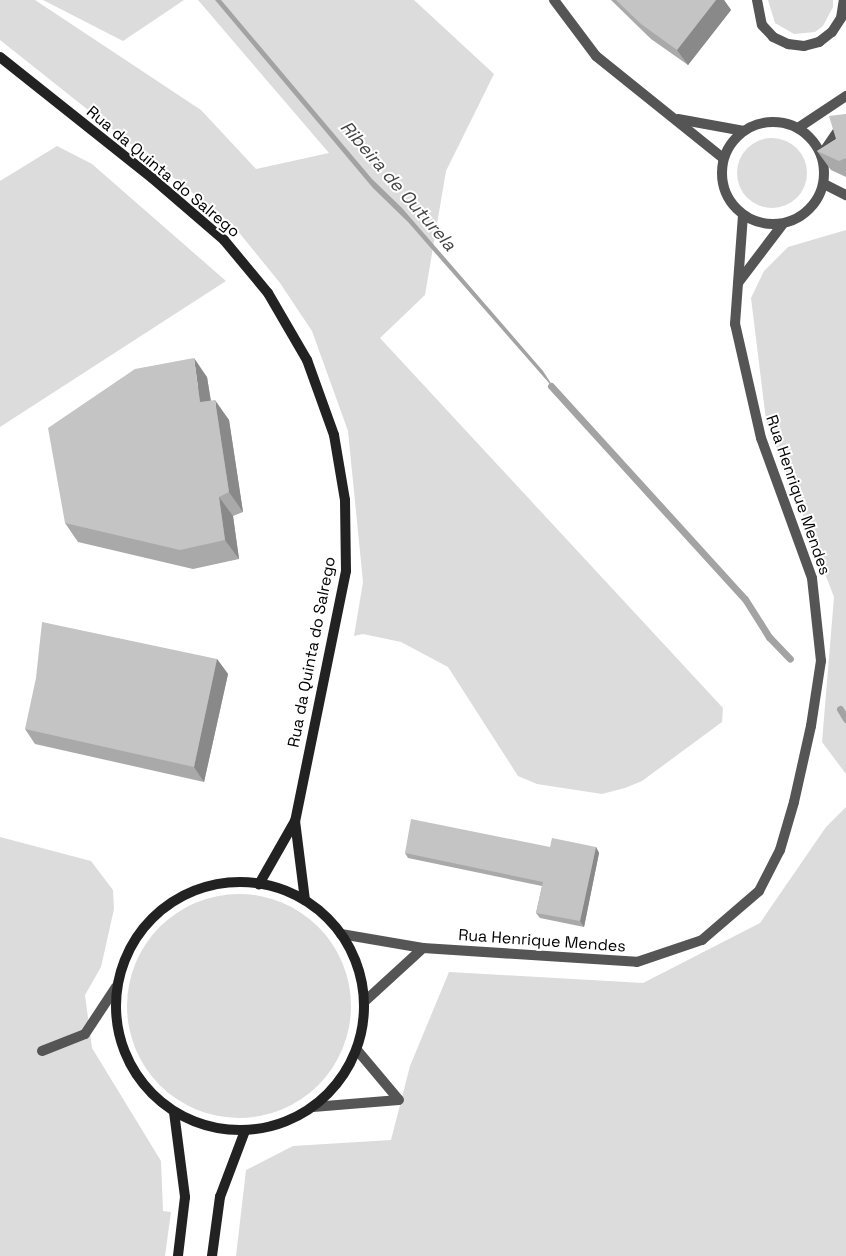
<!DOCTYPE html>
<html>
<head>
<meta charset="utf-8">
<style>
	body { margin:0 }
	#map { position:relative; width:846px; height:1256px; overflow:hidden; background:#fff; font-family:"Space Grotesk",sans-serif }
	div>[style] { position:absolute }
	.green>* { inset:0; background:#dcdcdc }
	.round { border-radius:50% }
	.water>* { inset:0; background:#a3a3a3 }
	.stream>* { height:7px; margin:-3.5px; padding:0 3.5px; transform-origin:3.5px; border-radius:3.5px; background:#a3a3a3 }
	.street>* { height:10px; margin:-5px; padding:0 5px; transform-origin:5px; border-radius:5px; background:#555 }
	.street>.ring { margin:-5px; padding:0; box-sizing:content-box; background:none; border:10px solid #555; border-radius:50% }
	.secondary>* { height:10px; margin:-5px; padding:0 5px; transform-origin:5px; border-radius:5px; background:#222 }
	.secondary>.ring { margin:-5px; padding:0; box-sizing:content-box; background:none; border:10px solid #222; border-radius:50% }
	.wall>* { inset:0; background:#a9a9a9 }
	.shaded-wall>* { inset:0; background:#898989 }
	.building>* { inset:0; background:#c4c4c4 }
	span { translate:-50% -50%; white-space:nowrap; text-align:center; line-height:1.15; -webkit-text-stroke:4px #fff; paint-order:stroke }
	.street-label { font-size:16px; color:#000 }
	.water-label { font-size:18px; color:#444; font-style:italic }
</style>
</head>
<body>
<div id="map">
	<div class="green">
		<i style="clip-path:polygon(0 0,35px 0,201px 110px,256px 169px,329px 153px,198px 0,414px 0,494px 74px,446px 171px,425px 295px,380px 338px,723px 708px,722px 722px,642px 781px,625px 788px,602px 794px,537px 784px,518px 776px,448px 667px,401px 642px,363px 634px,354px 636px,363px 582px,348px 431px,312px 331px,280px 283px,233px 225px,0 40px)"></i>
		<i style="clip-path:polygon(43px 0,184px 0,123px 41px)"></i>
		<i style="clip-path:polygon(768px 0,833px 0,833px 7px,823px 26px,815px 32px,794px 34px,775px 23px)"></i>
		<i class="round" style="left:737px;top:138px;width:70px;height:70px"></i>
		<i style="clip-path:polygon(57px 146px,92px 164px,226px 281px,0 427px,0 181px)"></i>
		<i style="clip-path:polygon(846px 230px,846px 774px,822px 742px,834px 597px,766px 420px,751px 298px,764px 271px,788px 247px)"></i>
		<i style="clip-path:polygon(846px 807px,846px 1256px,236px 1256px,246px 1170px,293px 1146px,391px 1140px,410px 1066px,449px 972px,643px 983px,760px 923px,826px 827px)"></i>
		<i style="clip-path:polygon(0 837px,91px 861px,113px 890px,114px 909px,101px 967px,85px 995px,92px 1048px,161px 1161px,163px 1211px,171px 1212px,165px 1256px,0 1256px)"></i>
		<i class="round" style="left:127px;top:894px;width:224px;height:224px"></i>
	</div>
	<div class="water">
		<i style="clip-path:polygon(215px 0,221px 0,227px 7px,372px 179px,402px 208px,543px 371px,556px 391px,408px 222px,373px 188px)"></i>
	</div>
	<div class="stream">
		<i style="left:551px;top:386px;width:288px;rotate:47.7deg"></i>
		<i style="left:745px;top:599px;width:45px;rotate:57.7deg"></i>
		<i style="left:769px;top:637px;width:30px;rotate:46deg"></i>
		<i style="left:840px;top:709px;width:12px;rotate:59deg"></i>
	</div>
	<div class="street">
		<i style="left:554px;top:0;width:70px;rotate:53.1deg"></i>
		<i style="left:596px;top:56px;width:163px;rotate:38.8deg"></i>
		<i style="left:757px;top:0;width:25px;rotate:79deg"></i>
		<i style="left:762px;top:25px;width:16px;rotate:47deg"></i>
		<i style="left:773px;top:37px;width:17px;rotate:25deg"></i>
		<i style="left:788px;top:44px;width:16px;rotate:7deg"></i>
		<i style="left:804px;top:46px;width:16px;rotate:-15deg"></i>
		<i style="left:819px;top:42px;width:16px;rotate:-38deg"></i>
		<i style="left:832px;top:32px;width:17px;rotate:-57deg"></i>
		<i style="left:841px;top:18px;width:18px;rotate:-81deg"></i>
		<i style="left:678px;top:119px;width:67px;rotate:10.3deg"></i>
		<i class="ring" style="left:722px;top:122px;width:92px;height:92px"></i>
		<i style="left:798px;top:128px;width:58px;rotate:-33.7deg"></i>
		<i style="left:822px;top:154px;width:42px;rotate:-55.6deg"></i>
		<i style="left:824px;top:184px;width:25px;rotate:27deg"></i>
		<i style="left:738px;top:283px;width:73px;rotate:-52.8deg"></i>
		<i style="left:341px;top:934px;width:83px;rotate:9.7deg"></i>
		<i style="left:423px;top:948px;width:214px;rotate:3.7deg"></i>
		<i style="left:637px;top:962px;width:69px;rotate:-18.7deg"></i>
		<i style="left:702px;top:940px;width:75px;rotate:-40.7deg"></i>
		<i style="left:759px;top:891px;width:46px;rotate:-62.9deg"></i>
		<i style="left:780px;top:850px;width:50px;rotate:-73.7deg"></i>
		<i style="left:794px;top:802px;width:78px;rotate:-77.4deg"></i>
		<i style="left:811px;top:726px;width:66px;rotate:-81.3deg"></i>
		<i style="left:821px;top:661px;width:83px;rotate:-96.2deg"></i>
		<i style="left:812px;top:578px;width:149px;rotate:-110deg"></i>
		<i style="left:761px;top:438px;width:117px;rotate:-102.8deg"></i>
		<i style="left:735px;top:324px;width:109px;rotate:-85.8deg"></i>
		<i style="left:364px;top:1002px;width:80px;rotate:-42.5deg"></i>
		<i style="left:357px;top:1050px;width:65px;rotate:50deg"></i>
		<i style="left:42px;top:1051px;width:46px;rotate:-21.6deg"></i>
		<i style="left:85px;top:1034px;width:56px;rotate:-56.6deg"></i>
		<i style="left:313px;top:1107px;width:86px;rotate:-4.7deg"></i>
	</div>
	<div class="secondary">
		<i style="left:0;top:57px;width:194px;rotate:38.5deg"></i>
		<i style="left:152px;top:178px;width:95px;rotate:40.7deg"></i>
		<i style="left:224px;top:240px;width:69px;rotate:50.3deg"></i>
		<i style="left:268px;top:293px;width:78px;rotate:59.8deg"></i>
		<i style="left:307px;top:360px;width:80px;rotate:70.2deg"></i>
		<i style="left:334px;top:435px;width:66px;rotate:80.4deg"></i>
		<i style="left:345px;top:500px;width:71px;rotate:89.2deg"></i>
		<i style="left:346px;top:571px;width:255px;rotate:101.5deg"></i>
		<i style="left:295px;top:821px;width:73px;rotate:119.7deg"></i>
		<i style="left:295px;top:821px;width:80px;rotate:82.8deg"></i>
		<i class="ring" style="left:116px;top:882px;width:238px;height:238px"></i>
		<i style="left:174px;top:1112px;width:86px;rotate:82.6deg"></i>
		<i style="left:185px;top:1197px;width:59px;rotate:96.8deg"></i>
		<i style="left:212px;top:1256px;width:60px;rotate:-82.3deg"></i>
		<i style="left:220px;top:1197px;width:71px;rotate:-69.3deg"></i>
	</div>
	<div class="wall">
		<i style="clip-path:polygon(611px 0,724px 0,731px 10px,688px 65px,651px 39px)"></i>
		<i style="clip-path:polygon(846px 114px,846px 177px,831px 170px,817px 151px,836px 139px)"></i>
		<i style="clip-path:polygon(207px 377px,211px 401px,229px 420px,243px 512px,233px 516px,239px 559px,193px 569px,78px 542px,65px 523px)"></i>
		<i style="clip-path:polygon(217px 659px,228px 674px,204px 782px,35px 744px,25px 729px)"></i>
		<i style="clip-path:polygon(550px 847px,596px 847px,599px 853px,584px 927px,540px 918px,536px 913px,542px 886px,408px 858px,405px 853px)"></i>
	</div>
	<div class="shaded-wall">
		<i style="clip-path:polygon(716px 0,724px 0,731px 10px,688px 65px,677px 50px)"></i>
		<i style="clip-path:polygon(194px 358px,207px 377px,214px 422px,200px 402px)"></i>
		<i style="clip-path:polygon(215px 400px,229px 420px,243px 512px,229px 492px)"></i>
		<i style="clip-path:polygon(219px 497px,233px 516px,239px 559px,225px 540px)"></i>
		<i style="clip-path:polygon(217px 659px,228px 674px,204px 782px,194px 767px)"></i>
		<i style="clip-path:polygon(596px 847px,599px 853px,584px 927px,580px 921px)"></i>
	</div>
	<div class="building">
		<i style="clip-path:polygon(616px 0,716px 0,677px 50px,641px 24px)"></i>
		<i style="clip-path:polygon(846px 114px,846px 158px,839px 161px,817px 151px,836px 139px,829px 116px)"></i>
		<i style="clip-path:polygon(194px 358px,200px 402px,215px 400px,229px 492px,219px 497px,225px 540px,180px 550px,65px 523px,48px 428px,135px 369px)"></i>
		<i style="clip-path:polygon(42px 622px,217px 659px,194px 767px,25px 729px,36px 678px)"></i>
		<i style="clip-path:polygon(411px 819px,550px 847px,552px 838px,596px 847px,580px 921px,536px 913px,543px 882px,405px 853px)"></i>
	</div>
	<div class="street-label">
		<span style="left:163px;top:172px;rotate:40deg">Rua da Quinta do Salrego</span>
		<span style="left:798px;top:495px;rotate:71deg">Rua Henrique Mendes</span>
		<span style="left:312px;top:652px;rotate:-79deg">Rua da Quinta do Salrego</span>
		<span style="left:542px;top:941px;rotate:4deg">Rua Henrique Mendes</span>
	</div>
	<div class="water-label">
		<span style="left:398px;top:186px;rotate:49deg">Ribeira de Outurela</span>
	</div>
</div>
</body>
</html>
